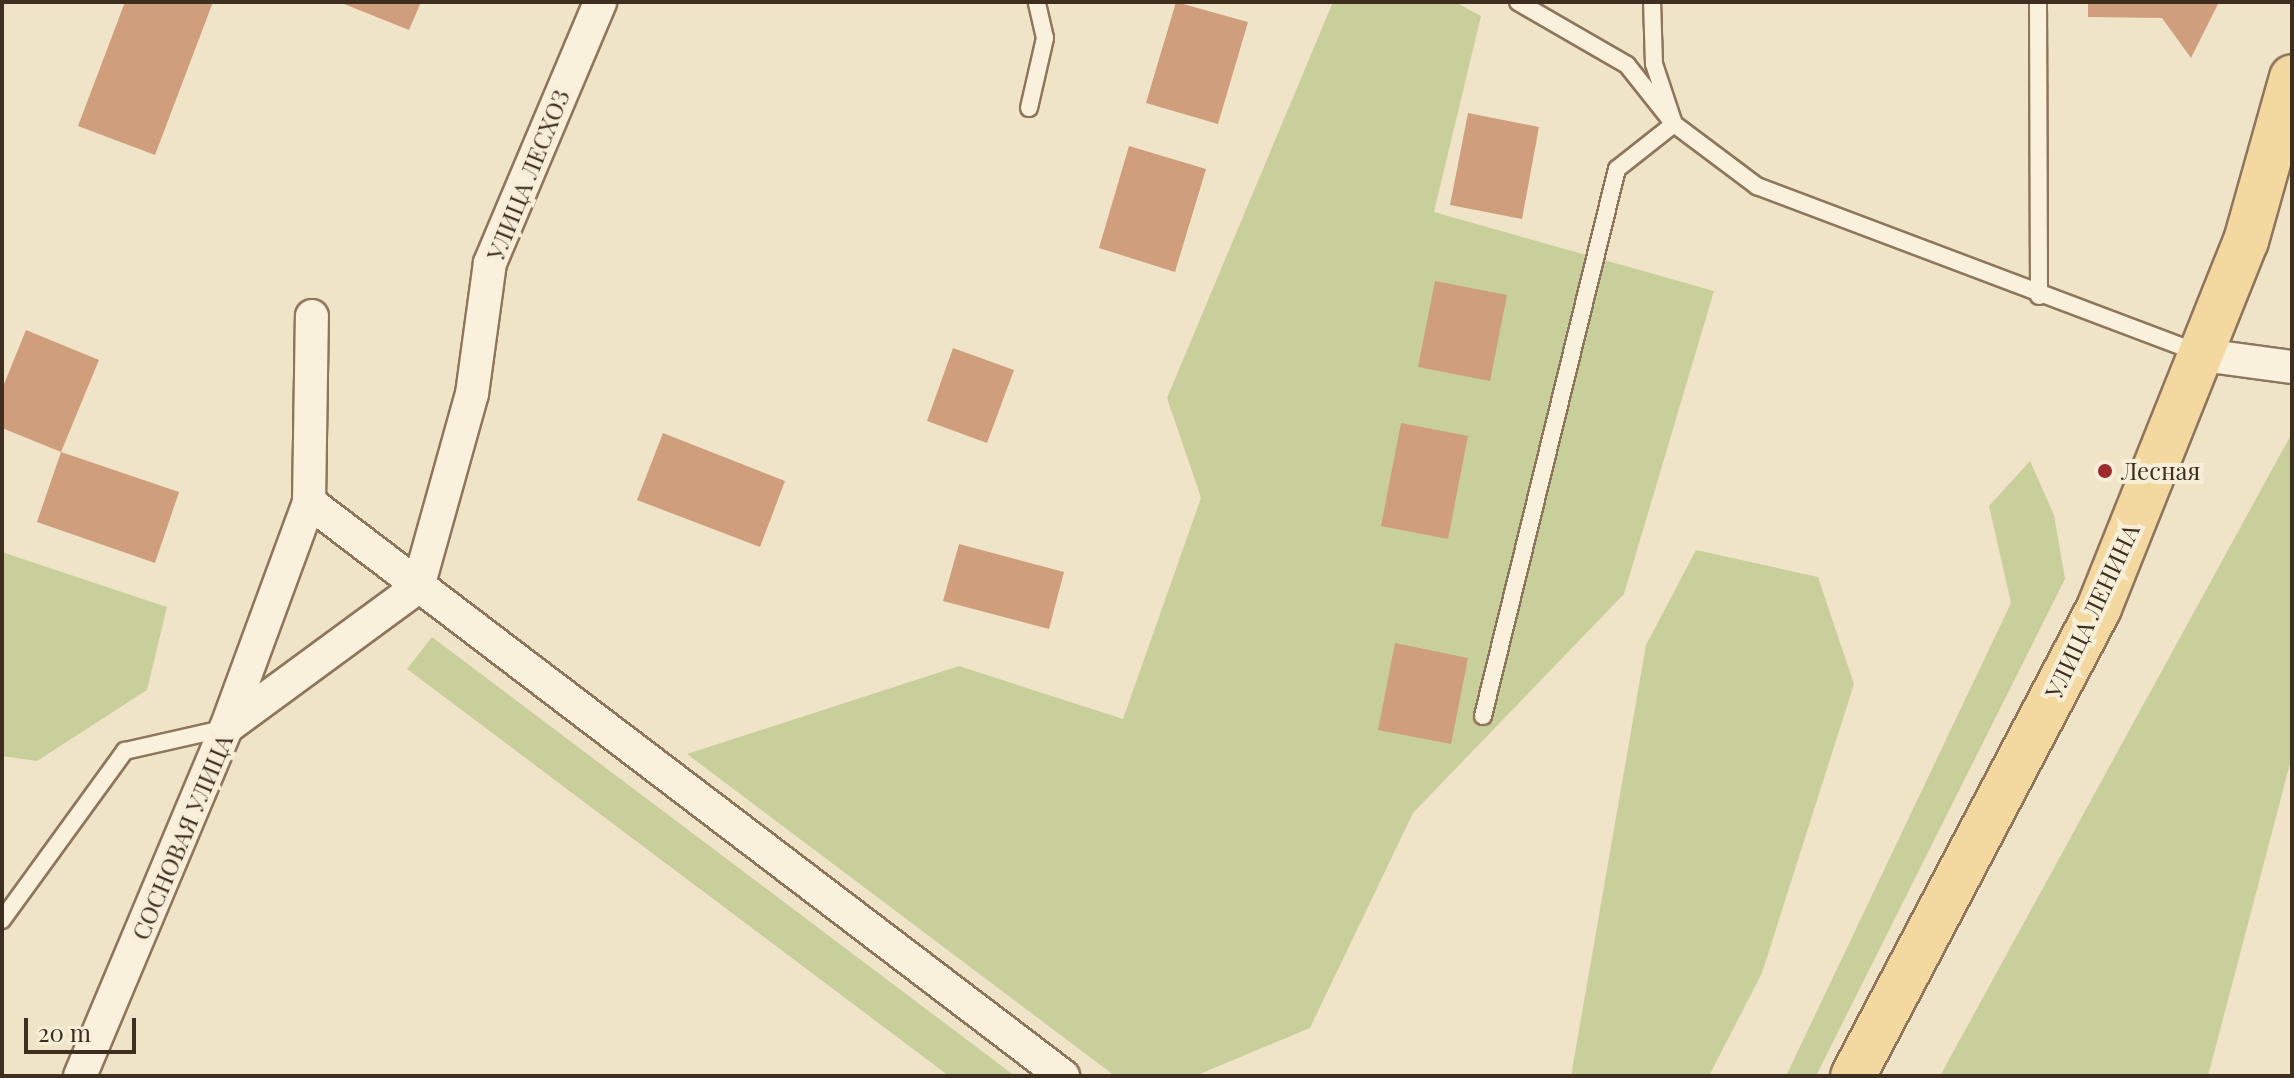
<!DOCTYPE html>
<html>
<head>
<meta charset="utf-8">
<style>
	body { margin:0 }
	#map { position:relative; width:2294px; height:1078px; overflow:hidden; background:#f0e4c8; font-family:"Playfair Display",serif }
	div>[style] { position:absolute }
	.green>* { inset:0; background:#c9cf9b }
	.building>* { inset:0; background:#cf9f7d }
	.roads { filter:drop-shadow(2px 0 #8d765c) drop-shadow(-2px 0 #8d765c) drop-shadow(0 2px #8d765c) drop-shadow(0 -2px #8d765c) }
	.lane>* { height:16px; margin:-8px; padding:0 8px; transform-origin:8px; border-radius:8px; background:#faf1dc }
	.street>* { height:32px; margin:-16px; padding:0 16px; transform-origin:16px; border-radius:16px; background:#faf1dc }
	.primary>* { height:44px; margin:-22px; padding:0 22px; transform-origin:22px; border-radius:22px; background:#f3d9a0 }
	.dots>* { width:22px; height:22px; translate:-50% -50%; box-sizing:border-box; border:4px solid #f7eed8; border-radius:50% }
	span { translate:-50% -50%; white-space:nowrap; text-align:center; line-height:1.15; -webkit-text-stroke:8px #f7eed8; paint-order:stroke }
	.street-label { font-size:24px; color:#3d2e20 }
	.poi-label { font-size:24px; color:#3d2e20 }
	.left { translate:0 -50%; text-align:left }
	.frame { position:absolute; inset:0; border:4px solid #3d2e20; pointer-events:none }
	.scale { position:absolute; left:24px; top:1018px; width:112px; height:36px; box-sizing:border-box; border:4px solid #3d2e20; border-top:0; padding-left:10px; font-size:24px; line-height:28px; white-space:nowrap; color:#3d2e20; -webkit-text-stroke:6px #f7eed8; paint-order:stroke }
</style>
</head>
<body>
<div id="map">
	<div class="green">
		<i style="clip-path:polygon(1333px 2px,1455px 2px,1481px 16px,1434px 212px,1714px 291px,1624px 594px,1413px 813px,1310px 1028px,1195px 1076px,1115px 1076px,687px 754px,959px 666px,1123px 719px,1201px 498px,1167px 398px)"></i>
		<i style="clip-path:polygon(2292px 433px,2292px 756px,2208px 1076px,1940px 1076px)"></i>
		<i style="clip-path:polygon(2030px 461px,2054px 515px,2065px 579px,1816px 1076px,1786px 1076px,2011px 603px,1989px 506px)"></i>
		<i style="clip-path:polygon(1696px 550px,1818px 577px,1854px 684px,1762px 973px,1709px 1076px,1571px 1076px,1646px 645px)"></i>
		<i style="clip-path:polygon(2px 552px,167px 607px,147px 690px,37px 761px,2px 756px)"></i>
		<i style="clip-path:polygon(432px 637px,1015px 1076px,949px 1076px,407px 669px)"></i>
	</div>
	<div class="building">
		<i style="clip-path:polygon(125px 2px,213px 2px,155px 155px,78px 126px)"></i>
		<i style="clip-path:polygon(339px 2px,421px 2px,409px 30px)"></i>
		<i style="clip-path:polygon(1176px 2px,1248px 22px,1218px 124px,1146px 103px)"></i>
		<i style="clip-path:polygon(2088px 2px,2219px 2px,2191px 58px,2162px 18px,2088px 17px)"></i>
		<i style="clip-path:polygon(1468px 113px,1539px 127px,1522px 219px,1450px 205px)"></i>
		<i style="clip-path:polygon(1129px 146px,1206px 169px,1175px 272px,1099px 248px)"></i>
		<i style="clip-path:polygon(1435px 281px,1507px 295px,1490px 381px,1418px 367px)"></i>
		<i style="clip-path:polygon(26px 330px,99px 360px,61px 452px,2px 428px,2px 389px)"></i>
		<i style="clip-path:polygon(953px 348px,1014px 370px,987px 443px,927px 421px)"></i>
		<i style="clip-path:polygon(1401px 423px,1468px 436px,1448px 539px,1381px 526px)"></i>
		<i style="clip-path:polygon(663px 433px,785px 481px,760px 547px,637px 500px)"></i>
		<i style="clip-path:polygon(61px 452px,179px 492px,155px 563px,37px 522px)"></i>
		<i style="clip-path:polygon(959px 544px,1064px 572px,1049px 629px,943px 601px)"></i>
		<i style="clip-path:polygon(1395px 643px,1468px 658px,1451px 744px,1378px 730px)"></i>
	</div>
	<div class="roads">
		<div class="lane">
			<i style="left:1518px;top:2px;width:126px;rotate:30deg"></i>
			<i style="left:1627px;top:65px;width:75px;rotate:51.5deg"></i>
			<i style="left:1674px;top:124px;width:104px;rotate:36.8deg"></i>
			<i style="left:1757px;top:186px;width:473px;rotate:20.7deg"></i>
			<i style="left:2038px;top:2px;width:294px;rotate:89.8deg"></i>
			<i style="left:1029px;top:108px;width:72px;rotate:-77.1deg"></i>
			<i style="left:1045px;top:38px;width:37px;rotate:-103deg"></i>
			<i style="left:1483px;top:716px;width:563px;rotate:-76.24deg"></i>
			<i style="left:1617px;top:169px;width:73px;rotate:-38.3deg"></i>
			<i style="left:1674px;top:124px;width:63px;rotate:-108.4deg"></i>
			<i style="left:1654px;top:64px;width:62px;rotate:-91.8deg"></i>
			<i style="left:2px;top:920px;width:209px;rotate:-54deg"></i>
			<i style="left:125px;top:751px;width:104px;rotate:-12.8deg"></i>
		</div>
		<div class="street">
			<i style="left:2203px;top:355px;width:90px;rotate:7.7deg"></i>
			<i style="left:309px;top:502px;width:186px;rotate:-89.1deg"></i>
			<i style="left:418px;top:587px;width:200px;rotate:-74.4deg"></i>
			<i style="left:472px;top:394px;width:132px;rotate:-82.2deg"></i>
			<i style="left:490px;top:263px;width:283px;rotate:-67.1deg"></i>
			<i style="left:226px;top:728px;width:241px;rotate:-69.8deg"></i>
			<i style="left:309px;top:502px;width:948px;rotate:37.28deg"></i>
			<i style="left:80px;top:1076px;width:377px;rotate:-67.2deg"></i>
			<i style="left:226px;top:728px;width:238px;rotate:-36.3deg"></i>
		</div>
		<div class="primary">
			<i style="left:1853px;top:1076px;width:529px;rotate:-62.27deg"></i>
			<i style="left:2099px;top:608px;width:395px;rotate:-68.2deg"></i>
			<i style="left:2246px;top:241px;width:170px;rotate:-74.3deg"></i>
		</div>
	</div>
	<div class="dots">
		<i style="left:2105px;top:471px;background:#9e2a2b"></i>
	</div>
	<div class="street-label">
		<span style="left:528px;top:175px;rotate:-68deg">УЛИЦА ЛЕСХОЗ</span>
		<span style="left:2092px;top:611px;rotate:-65deg">УЛИЦА ЛЕНИНА</span>
		<span style="left:182px;top:837px;rotate:-67deg">СОСНОВАЯ УЛИЦА</span>
	</div>
	<div class="poi-label">
		<span class="left" style="left:2121px;top:471px">Лесная</span>
	</div>
	<div class="frame"></div>
	<div class="scale">20 m</div>
</div>
</body>
</html>
